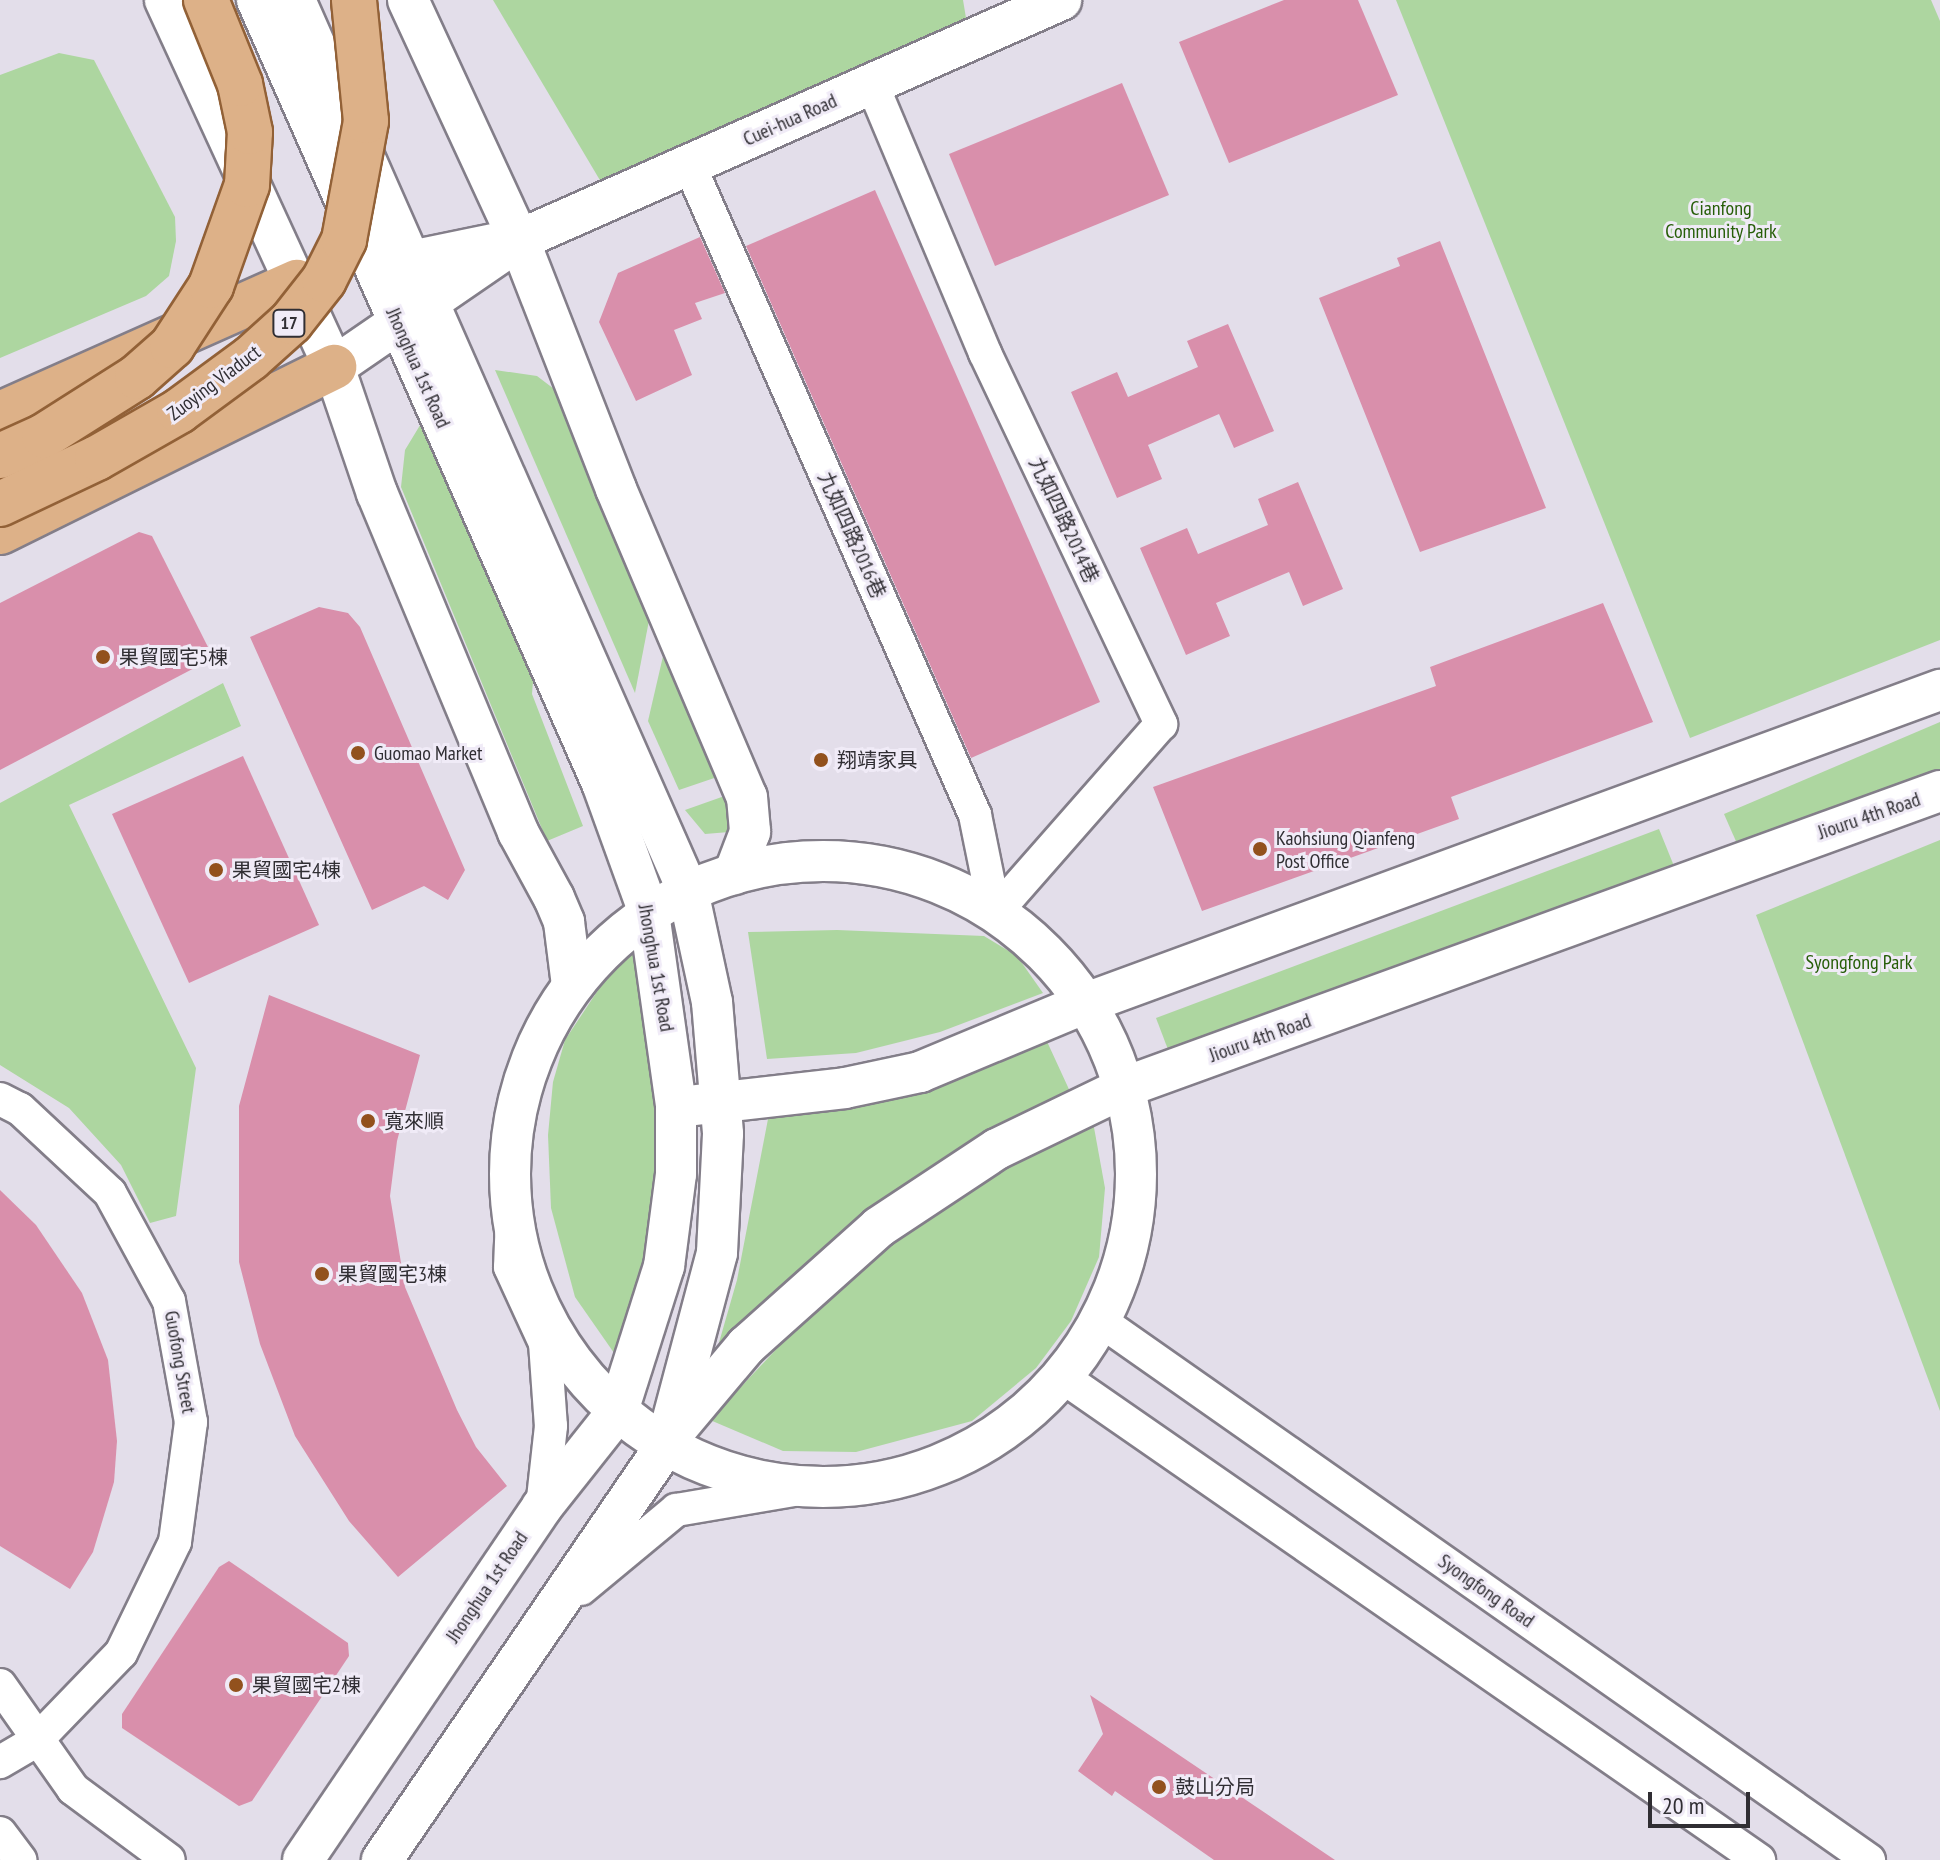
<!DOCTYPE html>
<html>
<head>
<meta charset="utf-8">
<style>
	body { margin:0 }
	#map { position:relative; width:1940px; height:1860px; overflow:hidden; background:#e3deea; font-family:"PT Sans Narrow","Noto Sans TC",sans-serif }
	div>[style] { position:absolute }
	.green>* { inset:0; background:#add6a0 }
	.building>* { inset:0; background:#d98fab }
	.roads { filter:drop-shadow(2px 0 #837e89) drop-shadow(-2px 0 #837e89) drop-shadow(0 2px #837e89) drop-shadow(0 -2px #837e89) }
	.minor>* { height:32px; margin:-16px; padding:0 16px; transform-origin:16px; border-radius:16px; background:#fff }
	.tertiary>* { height:40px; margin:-20px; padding:0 20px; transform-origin:20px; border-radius:20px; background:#fff }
	.tertiary>.ring { margin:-20px; padding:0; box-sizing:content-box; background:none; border:40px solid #fff; border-radius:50% }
	.primary>* { height:44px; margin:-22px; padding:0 22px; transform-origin:22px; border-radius:22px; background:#ddb188 }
	.bridges { filter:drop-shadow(2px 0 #926137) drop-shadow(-2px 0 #926137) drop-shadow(0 2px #926137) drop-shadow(0 -2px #926137) }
	.primary-bridge>* { height:44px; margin:-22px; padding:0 22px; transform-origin:22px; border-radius:22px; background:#ddb188 }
	.dots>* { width:22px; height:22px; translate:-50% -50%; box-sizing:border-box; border:4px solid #f0ebf7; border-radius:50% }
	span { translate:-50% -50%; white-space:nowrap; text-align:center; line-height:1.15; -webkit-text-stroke:6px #f0ebf7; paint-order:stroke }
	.shield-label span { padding:2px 6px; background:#f0ebf7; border:2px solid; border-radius:6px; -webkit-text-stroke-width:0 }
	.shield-label { font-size:18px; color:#302e33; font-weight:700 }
	.street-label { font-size:20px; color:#302e33 }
	.park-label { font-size:20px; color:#265e08 }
	.poi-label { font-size:20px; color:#302e33 }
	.left { translate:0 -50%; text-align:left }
	.scale { position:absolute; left:1648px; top:1792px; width:102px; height:36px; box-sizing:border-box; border:4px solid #302e33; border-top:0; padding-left:10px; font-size:24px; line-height:28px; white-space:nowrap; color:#302e33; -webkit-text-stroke:6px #f0ebf7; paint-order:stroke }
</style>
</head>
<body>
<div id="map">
	<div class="green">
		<i style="clip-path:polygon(493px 0,963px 0,966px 18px,601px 182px)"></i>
		<i style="clip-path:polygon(1396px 0,1931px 0,1940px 21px,1940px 640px,1690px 738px)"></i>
		<i style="clip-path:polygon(59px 53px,94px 60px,175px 217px,176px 241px,169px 276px,146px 296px,0 358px,0 75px)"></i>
		<i style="clip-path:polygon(495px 370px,537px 376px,562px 395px,652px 605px,635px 693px)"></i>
		<i style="clip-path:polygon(425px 417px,535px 655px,532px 694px,583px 826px,547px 841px,401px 487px,405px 450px)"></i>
		<i style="clip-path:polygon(667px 639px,726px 774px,679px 790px,648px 721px)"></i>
		<i style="clip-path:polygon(223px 683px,241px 726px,69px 805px,196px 1068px,176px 1216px,150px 1223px,121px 1165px,69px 1108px,0 1065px,0 803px)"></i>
		<i style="clip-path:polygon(1940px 722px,1940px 771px,1742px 855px,1724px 814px)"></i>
		<i style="clip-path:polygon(733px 793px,738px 819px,729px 832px,705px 834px,685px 810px)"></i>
		<i style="clip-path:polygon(1659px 829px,1676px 871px,1172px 1060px,1156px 1018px)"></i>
		<i style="clip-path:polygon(1940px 840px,1940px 1411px,1756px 915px)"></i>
		<i style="clip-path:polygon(837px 930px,984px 936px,1017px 956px,1043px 993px,940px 1032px,856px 1053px,767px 1059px,748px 932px)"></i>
		<i style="clip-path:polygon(640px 942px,659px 1089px,661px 1182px,642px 1289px,621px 1363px,575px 1297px,551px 1208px,548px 1135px,553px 1082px,565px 1040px,612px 969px)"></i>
		<i style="clip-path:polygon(1044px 1035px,1073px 1098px,975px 1140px,907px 1182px,832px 1243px,716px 1353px,737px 1280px,768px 1119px,892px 1095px)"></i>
		<i style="clip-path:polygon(1093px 1122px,1105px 1188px,1099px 1257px,1071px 1321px,1036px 1368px,972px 1421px,856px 1452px,783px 1451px,710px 1420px,813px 1310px,918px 1219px,1005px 1164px)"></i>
	</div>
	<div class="building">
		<i style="clip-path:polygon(1284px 0,1358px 0,1398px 95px,1229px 163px,1179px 42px)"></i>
		<i style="clip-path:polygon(1122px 83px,1169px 195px,995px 266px,949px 154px)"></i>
		<i style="clip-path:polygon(875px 190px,1100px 702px,971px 758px,746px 246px)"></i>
		<i style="clip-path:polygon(700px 237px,725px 293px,695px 303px,702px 319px,674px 330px,692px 375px,636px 401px,599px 322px,618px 273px)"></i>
		<i style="clip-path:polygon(1440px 241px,1546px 508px,1420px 552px,1319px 298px,1400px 266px,1397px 258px)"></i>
		<i style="clip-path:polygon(1228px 324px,1274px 431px,1234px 448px,1219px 414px,1148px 445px,1162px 479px,1117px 498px,1071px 392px,1117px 372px,1128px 397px,1198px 367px,1187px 341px)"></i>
		<i style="clip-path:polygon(1298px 482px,1343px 589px,1303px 606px,1289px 572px,1216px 603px,1230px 636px,1186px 655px,1140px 548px,1187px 528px,1198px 554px,1268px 525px,1258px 499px)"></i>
		<i style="clip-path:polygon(139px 532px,152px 536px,210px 651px,202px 664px,0 770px,0 603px)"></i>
		<i style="clip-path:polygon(1603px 603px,1653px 722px,1451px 797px,1459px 819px,1202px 911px,1153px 787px,1436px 686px,1430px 667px)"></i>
		<i style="clip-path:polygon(319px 607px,348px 613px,360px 627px,465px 870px,448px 900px,424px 886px,372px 910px,250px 637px)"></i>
		<i style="clip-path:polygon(243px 756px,319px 925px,189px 983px,112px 814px)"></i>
		<i style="clip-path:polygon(269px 995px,420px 1055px,397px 1141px,390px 1196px,405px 1287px,457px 1410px,476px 1447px,507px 1486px,398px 1577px,349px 1521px,295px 1436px,260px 1344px,239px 1262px,239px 1106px)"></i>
		<i style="clip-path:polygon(0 1190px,36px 1225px,82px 1293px,108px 1360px,117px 1441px,114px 1482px,93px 1552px,70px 1589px,0 1546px)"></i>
		<i style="clip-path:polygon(229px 1561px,348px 1643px,349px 1656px,252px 1801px,239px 1806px,122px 1728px,122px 1714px,219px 1567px)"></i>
		<i style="clip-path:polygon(1090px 1695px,1335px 1860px,1214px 1860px,1115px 1791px,1112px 1796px,1078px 1771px,1103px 1734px)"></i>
	</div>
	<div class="roads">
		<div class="minor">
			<i style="left:872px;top:84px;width:292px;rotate:67.2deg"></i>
			<i style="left:985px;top:353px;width:411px;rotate:64.6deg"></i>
			<i style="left:1161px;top:724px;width:252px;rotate:131.3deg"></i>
			<i style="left:689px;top:164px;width:711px;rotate:66.28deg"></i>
			<i style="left:975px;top:815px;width:100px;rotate:78.5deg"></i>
			<i style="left:0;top:1099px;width:22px;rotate:27deg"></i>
			<i style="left:20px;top:1109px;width:123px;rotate:43deg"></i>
			<i style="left:110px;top:1193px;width:123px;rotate:61.4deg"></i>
			<i style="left:169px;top:1301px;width:123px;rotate:79.7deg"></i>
			<i style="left:191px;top:1422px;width:121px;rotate:97.6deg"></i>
			<i style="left:175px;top:1542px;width:123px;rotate:115.9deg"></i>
			<i style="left:121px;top:1653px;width:122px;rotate:134deg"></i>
			<i style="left:36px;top:1741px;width:42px;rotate:149.7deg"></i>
			<i style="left:512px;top:1216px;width:51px;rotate:92.2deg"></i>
			<i style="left:510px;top:1267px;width:84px;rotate:65.3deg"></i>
			<i style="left:545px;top:1343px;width:83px;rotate:85.9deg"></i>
			<i style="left:551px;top:1426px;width:81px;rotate:96.3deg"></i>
			<i style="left:1102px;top:1322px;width:937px;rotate:35.05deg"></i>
			<i style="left:1064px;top:1378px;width:846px;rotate:34.74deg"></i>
			<i style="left:581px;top:1589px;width:124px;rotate:-39.7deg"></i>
			<i style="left:676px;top:1510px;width:138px;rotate:-9.6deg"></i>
			<i style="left:0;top:1685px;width:127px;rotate:54.9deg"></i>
			<i style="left:73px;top:1789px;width:119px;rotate:36.5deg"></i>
			<i style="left:0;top:1833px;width:34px;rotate:53deg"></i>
		</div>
		<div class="tertiary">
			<i style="left:165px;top:0;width:404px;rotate:65.3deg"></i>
			<i style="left:334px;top:367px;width:133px;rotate:71.2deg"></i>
			<i style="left:377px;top:493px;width:367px;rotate:67.4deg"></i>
			<i style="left:518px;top:832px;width:75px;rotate:61.4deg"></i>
			<i style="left:554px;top:898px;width:26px;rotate:67deg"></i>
			<i style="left:564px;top:922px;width:64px;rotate:82.8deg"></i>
			<i style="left:257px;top:0;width:856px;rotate:66.22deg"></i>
			<i style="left:602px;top:783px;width:138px;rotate:70.1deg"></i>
			<i style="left:649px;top:913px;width:195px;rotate:82deg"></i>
			<i style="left:676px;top:1106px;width:68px;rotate:90deg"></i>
			<i style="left:676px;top:1174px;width:93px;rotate:97.4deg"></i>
			<i style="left:664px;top:1266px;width:152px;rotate:107.6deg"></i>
			<i style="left:618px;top:1411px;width:122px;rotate:128.4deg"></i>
			<i style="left:542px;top:1507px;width:426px;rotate:124.1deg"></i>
			<i style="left:295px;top:0;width:974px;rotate:66.2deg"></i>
			<i style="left:688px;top:891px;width:114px;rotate:77.8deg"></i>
			<i style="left:712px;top:1002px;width:132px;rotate:85.2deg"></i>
			<i style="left:723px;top:1134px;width:119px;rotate:92.9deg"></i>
			<i style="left:717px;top:1253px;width:199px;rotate:104.9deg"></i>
			<i style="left:666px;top:1445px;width:503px;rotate:124.39deg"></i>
			<i style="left:408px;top:0;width:264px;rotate:65.2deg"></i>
			<i style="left:519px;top:240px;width:267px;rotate:68.7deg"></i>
			<i style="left:616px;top:489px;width:335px;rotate:67deg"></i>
			<i style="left:747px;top:797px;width:35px;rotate:85deg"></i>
			<i style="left:750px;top:832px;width:45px;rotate:110.9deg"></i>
			<i style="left:386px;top:266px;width:119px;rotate:-11.6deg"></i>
			<i style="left:334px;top:367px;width:224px;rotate:-34.5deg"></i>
			<i style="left:519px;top:240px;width:593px;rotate:-23.88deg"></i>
			<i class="ring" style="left:510px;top:861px;width:586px;height:586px"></i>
			<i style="left:696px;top:1105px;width:150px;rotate:-6.5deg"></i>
			<i style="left:845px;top:1088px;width:77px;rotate:-12deg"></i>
			<i style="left:920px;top:1072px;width:180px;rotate:-22.6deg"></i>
			<i style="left:1086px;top:1003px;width:910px;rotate:-20.13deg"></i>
			<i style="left:678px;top:1427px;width:106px;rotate:-50deg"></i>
			<i style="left:746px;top:1346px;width:178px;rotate:-41.8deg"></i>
			<i style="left:879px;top:1227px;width:141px;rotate:-33.5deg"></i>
			<i style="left:997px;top:1149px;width:142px;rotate:-25.8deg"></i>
			<i style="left:1125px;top:1087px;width:867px;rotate:-19.96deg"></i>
		</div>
		<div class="primary">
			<i style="left:0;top:414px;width:325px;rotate:-24deg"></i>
			<i style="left:0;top:532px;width:373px;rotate:-26.3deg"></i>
		</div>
	</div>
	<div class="bridges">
		<div class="primary-bridge">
			<i style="left:0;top:456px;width:48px;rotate:-24.4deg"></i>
			<i style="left:44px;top:436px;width:110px;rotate:-32.4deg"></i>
			<i style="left:137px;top:377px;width:47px;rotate:-41.5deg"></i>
			<i style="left:172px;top:346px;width:72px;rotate:-57deg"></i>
			<i style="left:211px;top:286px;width:107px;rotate:-70.4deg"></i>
			<i style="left:247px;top:185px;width:53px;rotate:-86.8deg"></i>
			<i style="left:250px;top:132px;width:49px;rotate:-101.8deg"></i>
			<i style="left:240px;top:84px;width:91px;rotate:-112deg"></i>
			<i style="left:0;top:504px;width:107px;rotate:-25.4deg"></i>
			<i style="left:97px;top:458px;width:95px;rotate:-29.8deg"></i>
			<i style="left:179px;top:411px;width:89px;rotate:-36.4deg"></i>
			<i style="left:251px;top:358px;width:54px;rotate:-42deg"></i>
			<i style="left:291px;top:322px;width:53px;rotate:-51.8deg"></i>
			<i style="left:324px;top:280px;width:45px;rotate:-63.4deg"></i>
			<i style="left:344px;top:240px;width:121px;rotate:-79.5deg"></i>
			<i style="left:366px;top:121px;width:122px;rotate:-95.7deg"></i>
		</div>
	</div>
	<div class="dots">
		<i style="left:103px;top:657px;background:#92511d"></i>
		<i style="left:358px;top:753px;background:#92511d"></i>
		<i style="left:821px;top:760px;background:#92511d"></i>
		<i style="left:1260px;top:849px;background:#92511d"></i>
		<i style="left:216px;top:870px;background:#92511d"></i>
		<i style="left:368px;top:1121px;background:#92511d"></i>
		<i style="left:322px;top:1274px;background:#92511d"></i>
		<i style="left:236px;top:1685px;background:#92511d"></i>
		<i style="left:1159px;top:1787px;background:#92511d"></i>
	</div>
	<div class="shield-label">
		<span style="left:289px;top:323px">17</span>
	</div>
	<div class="street-label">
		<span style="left:790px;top:120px;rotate:-24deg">Cuei-hua Road</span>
		<span style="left:418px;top:368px;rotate:66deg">Jhonghua 1st Road</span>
		<span style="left:214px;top:383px;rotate:-37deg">Zuoying Viaduct</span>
		<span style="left:1064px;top:520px;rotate:65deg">九如四路2014巷</span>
		<span style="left:852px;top:535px;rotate:66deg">九如四路2016巷</span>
		<span style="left:1869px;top:816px;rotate:-19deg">Jiouru 4th Road</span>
		<span style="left:656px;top:968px;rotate:80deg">Jhonghua 1st Road</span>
		<span style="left:1260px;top:1038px;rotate:-20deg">Jiouru 4th Road</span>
		<span style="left:180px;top:1362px;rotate:80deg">Guofong Street</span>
		<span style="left:487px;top:1587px;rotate:-56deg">Jhonghua 1st Road</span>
		<span style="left:1486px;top:1591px;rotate:35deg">Syongfong Road</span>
	</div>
	<div class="park-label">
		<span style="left:1721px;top:220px">Cianfong<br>Community Park</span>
		<span style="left:1859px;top:962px">Syongfong Park</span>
	</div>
	<div class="poi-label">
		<span class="left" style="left:119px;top:657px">果貿國宅5棟</span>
		<span class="left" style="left:374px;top:753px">Guomao Market</span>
		<span class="left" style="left:837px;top:760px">翔靖家具</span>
		<span class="left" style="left:1276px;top:850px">Kaohsiung Qianfeng<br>Post Office</span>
		<span class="left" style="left:232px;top:870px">果貿國宅4棟</span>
		<span class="left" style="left:384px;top:1121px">寬來順</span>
		<span class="left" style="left:338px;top:1274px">果貿國宅3棟</span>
		<span class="left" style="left:252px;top:1685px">果貿國宅2棟</span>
		<span class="left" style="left:1175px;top:1787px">鼓山分局</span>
	</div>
	<div class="scale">20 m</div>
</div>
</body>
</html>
